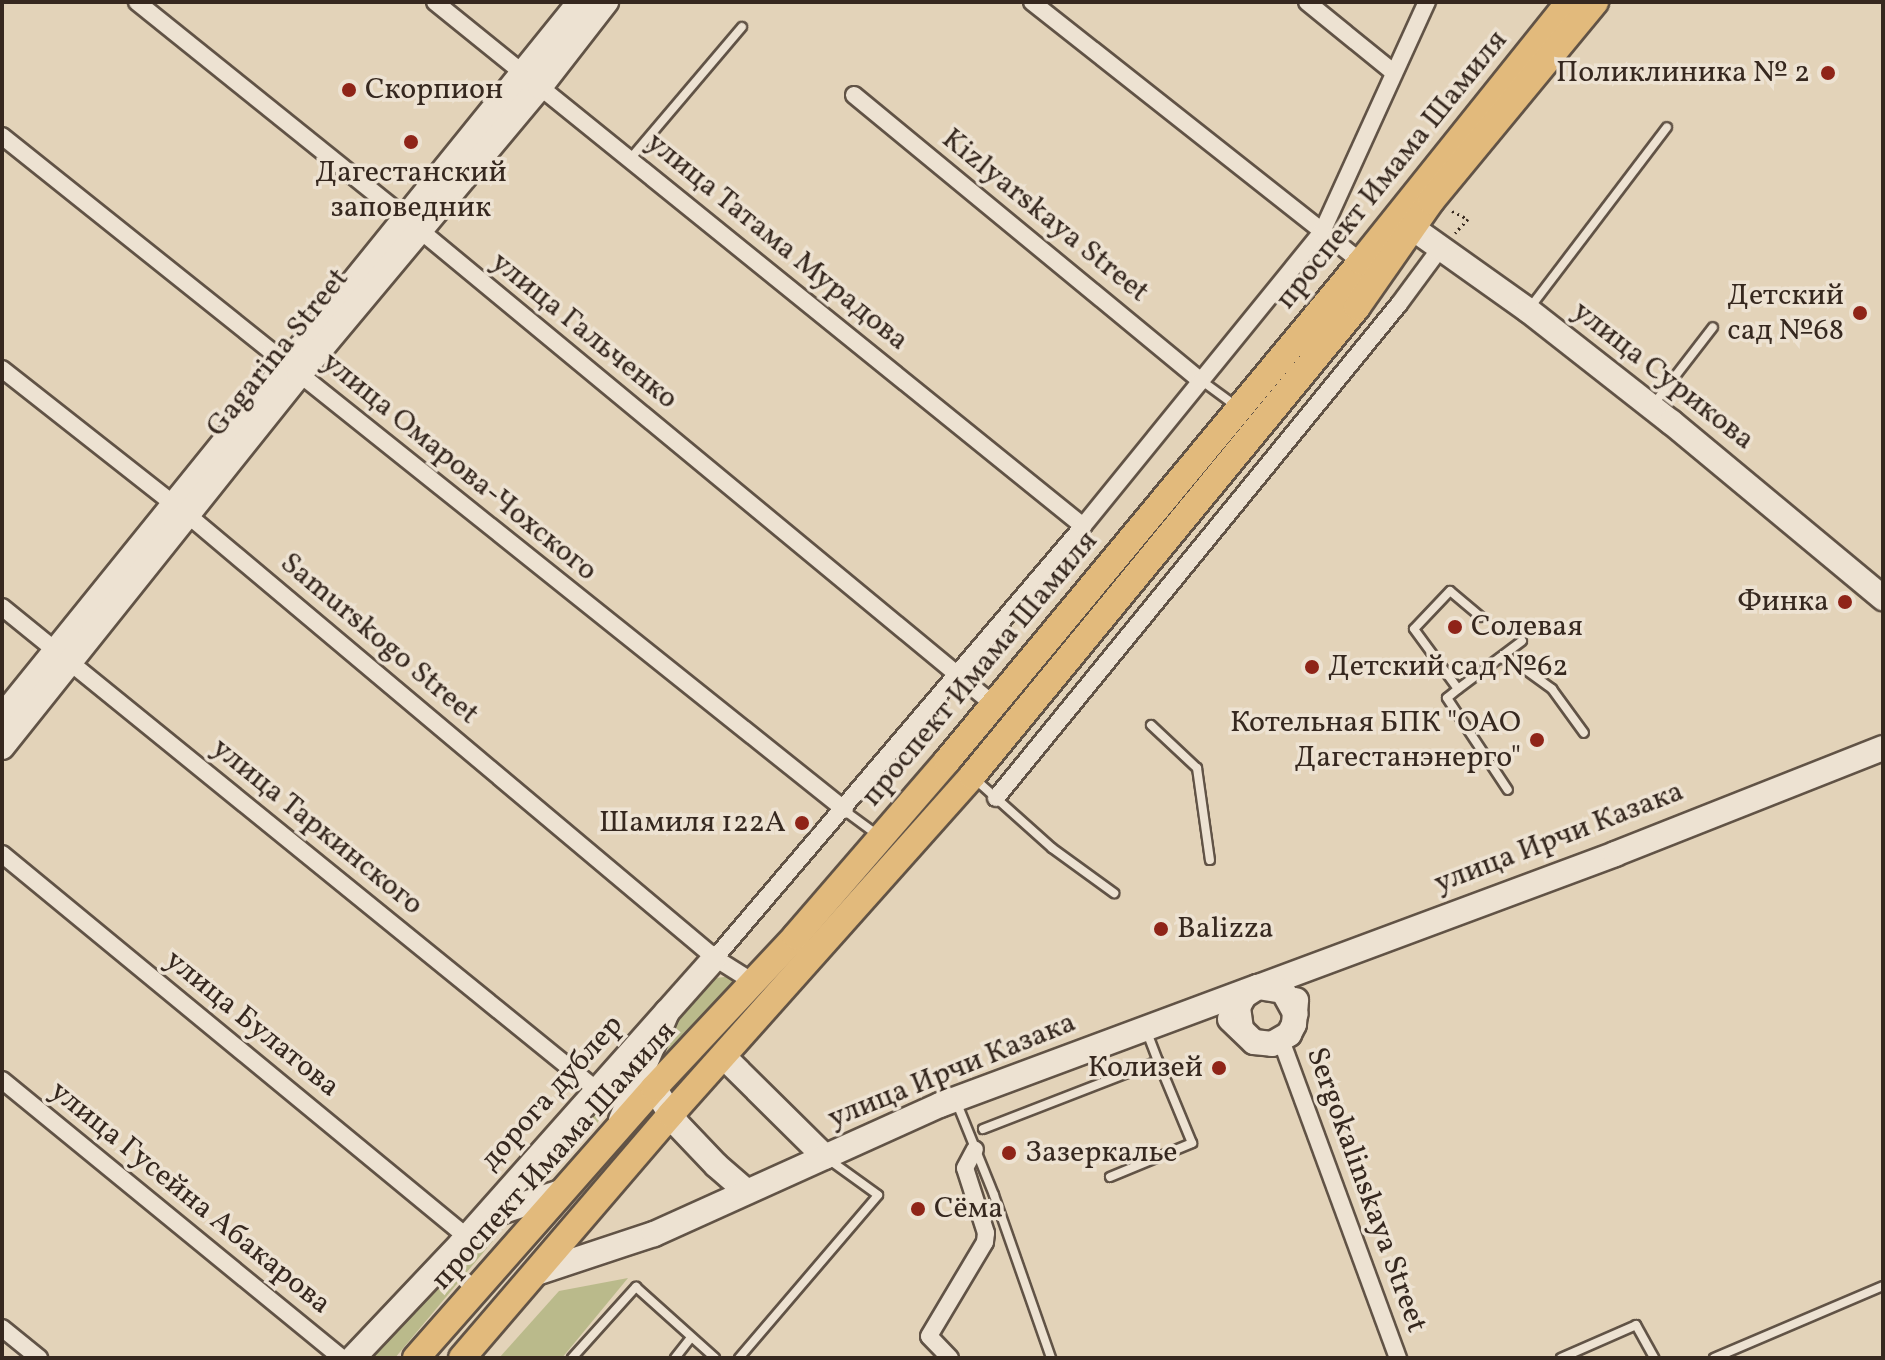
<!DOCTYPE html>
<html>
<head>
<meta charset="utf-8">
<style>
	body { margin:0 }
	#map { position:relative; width:1885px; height:1360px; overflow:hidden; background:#e3d3b9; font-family:Vollkorn,serif }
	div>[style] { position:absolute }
	.green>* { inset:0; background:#baba8b }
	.path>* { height:3px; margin-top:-1.5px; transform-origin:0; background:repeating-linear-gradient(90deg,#36281f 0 2px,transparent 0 6px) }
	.roads { filter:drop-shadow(2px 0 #615346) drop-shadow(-2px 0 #615346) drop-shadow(0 2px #615346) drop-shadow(0 -2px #615346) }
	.lane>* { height:8px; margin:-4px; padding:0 4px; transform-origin:4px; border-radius:4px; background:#ede2d2 }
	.street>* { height:16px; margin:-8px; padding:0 8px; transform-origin:8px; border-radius:8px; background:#ede2d2 }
	.secondary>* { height:24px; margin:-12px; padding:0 12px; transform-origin:12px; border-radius:12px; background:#ede2d2 }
	.primary>* { height:26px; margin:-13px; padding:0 13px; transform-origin:13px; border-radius:13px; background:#e2ba7c }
	.dots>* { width:22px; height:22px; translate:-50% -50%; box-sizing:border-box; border:4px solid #ede2d2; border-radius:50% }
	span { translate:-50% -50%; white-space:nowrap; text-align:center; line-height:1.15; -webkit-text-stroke:7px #ede2d2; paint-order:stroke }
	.poi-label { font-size:30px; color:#36281f }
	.right { translate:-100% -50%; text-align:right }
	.left { translate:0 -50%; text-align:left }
	.street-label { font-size:30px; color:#36281f }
	.frame { position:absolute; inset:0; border:4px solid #36281f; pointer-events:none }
</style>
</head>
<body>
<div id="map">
	<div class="green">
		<i style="clip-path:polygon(733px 976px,737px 983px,664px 1060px,678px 1017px,707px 979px)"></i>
		<i style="clip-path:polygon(642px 1060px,638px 1078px,530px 1196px,512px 1202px)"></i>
		<i style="clip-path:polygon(518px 1211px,395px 1358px,372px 1358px,494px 1219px)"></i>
		<i style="clip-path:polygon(628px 1278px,562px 1358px,499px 1358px,559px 1291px)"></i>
	</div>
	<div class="path">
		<i style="left:1452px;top:211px;width:18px;rotate:27deg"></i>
		<i style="left:1468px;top:219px;width:19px;rotate:133deg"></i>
	</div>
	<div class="roads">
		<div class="lane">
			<i style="left:630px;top:159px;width:173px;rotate:-49.7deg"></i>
			<i style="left:1529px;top:309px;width:228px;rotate:-52.8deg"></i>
			<i style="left:1202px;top:381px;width:42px;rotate:36.3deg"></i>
			<i style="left:1653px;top:405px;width:98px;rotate:-52.4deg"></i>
			<i style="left:1481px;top:617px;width:40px;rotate:-140deg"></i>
			<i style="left:1450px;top:591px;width:52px;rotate:133.5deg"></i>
			<i style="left:1414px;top:629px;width:74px;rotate:53.7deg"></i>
			<i style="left:1458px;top:689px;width:80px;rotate:-36.9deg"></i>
			<i style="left:1500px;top:658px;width:20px;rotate:20deg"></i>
			<i style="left:1519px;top:665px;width:41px;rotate:36deg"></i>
			<i style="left:1552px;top:689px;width:54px;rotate:54deg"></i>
			<i style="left:1458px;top:689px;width:14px;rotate:141deg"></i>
			<i style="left:1447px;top:698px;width:110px;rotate:56.5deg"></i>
			<i style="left:1151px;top:725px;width:63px;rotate:43.1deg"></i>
			<i style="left:1197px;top:768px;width:93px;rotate:82deg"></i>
			<i style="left:976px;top:780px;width:102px;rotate:41.8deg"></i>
			<i style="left:1052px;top:848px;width:77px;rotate:36deg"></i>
			<i style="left:845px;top:811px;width:42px;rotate:36.3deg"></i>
			<i style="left:956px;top:1101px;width:101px;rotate:68deg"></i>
			<i style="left:994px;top:1195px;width:173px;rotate:70.7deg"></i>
			<i style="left:983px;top:1129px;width:188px;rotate:-21.2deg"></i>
			<i style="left:1158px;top:1061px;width:30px;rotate:-111deg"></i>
			<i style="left:1110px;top:1177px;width:89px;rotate:-22.5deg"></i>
			<i style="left:1192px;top:1143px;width:89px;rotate:-112.5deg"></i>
			<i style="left:572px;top:1358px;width:96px;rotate:-48deg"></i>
			<i style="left:636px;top:1287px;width:106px;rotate:41.9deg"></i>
			<i style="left:675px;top:1358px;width:24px;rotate:-52deg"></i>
			<i style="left:739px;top:1358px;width:214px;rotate:-49.5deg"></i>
			<i style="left:878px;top:1195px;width:62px;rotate:-144.2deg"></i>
			<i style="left:1561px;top:1358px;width:82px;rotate:-23.7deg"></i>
			<i style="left:1636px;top:1325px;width:38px;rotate:61deg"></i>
			<i style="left:1714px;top:1358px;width:184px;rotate:-23.1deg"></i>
		</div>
		<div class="street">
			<i style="left:137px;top:2px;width:343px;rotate:38.8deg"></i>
			<i style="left:404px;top:217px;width:766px;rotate:39.59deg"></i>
			<i style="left:435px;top:2px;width:833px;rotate:38.96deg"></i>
			<i style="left:1032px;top:2px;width:419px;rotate:38.3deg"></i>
			<i style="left:1307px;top:2px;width:111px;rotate:39.1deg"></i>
			<i style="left:854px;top:95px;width:450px;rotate:39.5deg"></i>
			<i style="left:2px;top:136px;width:1079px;rotate:38.64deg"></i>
			<i style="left:2px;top:369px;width:238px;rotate:38.2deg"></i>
			<i style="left:189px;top:516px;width:687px;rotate:40.04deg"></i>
			<i style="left:715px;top:958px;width:45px;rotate:32.3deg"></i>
			<i style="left:2px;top:607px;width:768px;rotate:39.08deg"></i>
			<i style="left:996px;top:798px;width:638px;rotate:-50.79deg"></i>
			<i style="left:1399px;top:304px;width:71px;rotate:-53.6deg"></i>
			<i style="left:2px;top:854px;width:602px;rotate:39.48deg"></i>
			<i style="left:715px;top:958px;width:567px;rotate:-49.57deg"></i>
			<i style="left:1083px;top:526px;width:379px;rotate:-50.9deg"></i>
			<i style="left:1322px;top:232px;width:253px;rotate:-65.5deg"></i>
			<i style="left:1281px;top:1040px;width:339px;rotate:69.8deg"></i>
			<i style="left:2px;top:1080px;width:439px;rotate:39.3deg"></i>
			<i style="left:2px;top:1328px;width:48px;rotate:39deg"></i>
			<i style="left:950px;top:1358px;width:30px;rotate:-134deg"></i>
			<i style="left:929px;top:1336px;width:109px;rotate:-59.2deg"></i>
			<i style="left:985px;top:1242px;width:9px;rotate:-84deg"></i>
			<i style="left:986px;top:1233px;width:68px;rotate:-107.9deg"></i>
			<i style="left:965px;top:1168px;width:21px;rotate:-62deg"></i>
		</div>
		<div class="secondary">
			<i style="left:1397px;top:217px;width:161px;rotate:35.4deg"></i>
			<i style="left:1528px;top:310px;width:182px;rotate:38.1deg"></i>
			<i style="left:1671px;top:422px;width:276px;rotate:39.7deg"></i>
			<i style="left:2px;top:717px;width:919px;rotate:-51.05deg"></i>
			<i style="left:2px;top:747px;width:476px;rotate:-51.4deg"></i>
			<i style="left:299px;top:375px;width:376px;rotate:-50.1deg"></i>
			<i style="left:540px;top:87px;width:108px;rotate:-52.2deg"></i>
			<i style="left:1230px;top:1019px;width:33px;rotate:44deg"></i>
			<i style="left:1254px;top:1042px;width:18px;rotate:6deg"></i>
			<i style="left:1272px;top:1044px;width:20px;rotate:-30deg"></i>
			<i style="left:1289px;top:1034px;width:11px;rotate:-63deg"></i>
			<i style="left:1294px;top:1024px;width:24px;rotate:-85deg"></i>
			<i style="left:1241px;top:1029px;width:22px;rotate:-98deg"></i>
			<i style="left:1238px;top:1007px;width:13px;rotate:-61deg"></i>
			<i style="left:1244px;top:996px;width:17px;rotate:-33deg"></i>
			<i style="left:1258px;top:987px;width:381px;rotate:-20.4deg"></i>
			<i style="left:1615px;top:854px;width:288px;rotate:-21.6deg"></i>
			<i style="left:724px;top:1057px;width:142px;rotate:44.7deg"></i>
			<i style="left:654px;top:1088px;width:43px;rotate:57.4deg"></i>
			<i style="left:677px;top:1124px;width:57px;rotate:46.4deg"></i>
			<i style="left:716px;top:1165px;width:40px;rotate:41deg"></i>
			<i style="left:621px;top:1120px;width:117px;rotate:-66.9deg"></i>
			<i style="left:667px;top:1012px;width:72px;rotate:-48.4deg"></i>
			<i style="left:488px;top:1216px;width:77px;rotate:-18.2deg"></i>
			<i style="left:539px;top:1272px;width:121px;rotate:-18.3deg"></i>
			<i style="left:654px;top:1234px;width:314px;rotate:-24.3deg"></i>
			<i style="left:940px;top:1105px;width:339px;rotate:-20.4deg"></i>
			<i style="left:1258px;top:987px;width:25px;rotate:9deg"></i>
			<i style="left:1283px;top:991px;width:26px;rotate:61deg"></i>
			<i style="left:353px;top:1358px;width:156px;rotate:-46.6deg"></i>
			<i style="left:460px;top:1245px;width:312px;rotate:-48.4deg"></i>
		</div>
		<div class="primary">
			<i style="left:416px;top:1358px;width:360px;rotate:-48.6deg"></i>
			<i style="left:654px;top:1088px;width:208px;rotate:-46.9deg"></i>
			<i style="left:796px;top:936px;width:231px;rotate:-49.2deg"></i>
			<i style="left:947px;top:761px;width:648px;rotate:-50.32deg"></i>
			<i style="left:1361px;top:262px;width:333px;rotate:-51.3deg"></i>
			<i style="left:462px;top:1358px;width:321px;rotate:-49.4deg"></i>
			<i style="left:671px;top:1114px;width:453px;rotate:-48.3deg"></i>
			<i style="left:972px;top:776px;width:607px;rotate:-50.62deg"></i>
			<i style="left:1357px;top:307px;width:129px;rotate:-55.1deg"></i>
			<i style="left:1431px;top:201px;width:258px;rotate:-50.5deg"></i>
		</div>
	</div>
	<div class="dots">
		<i style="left:1828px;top:73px;background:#8f2418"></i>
		<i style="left:349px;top:90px;background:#8f2418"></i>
		<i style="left:411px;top:142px;background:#8f2418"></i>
		<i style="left:1860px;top:313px;background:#8f2418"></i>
		<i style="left:1845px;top:602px;background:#8f2418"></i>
		<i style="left:1455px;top:627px;background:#8f2418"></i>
		<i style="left:1312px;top:667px;background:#8f2418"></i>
		<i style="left:1537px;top:740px;background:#8f2418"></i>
		<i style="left:802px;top:823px;background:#8f2418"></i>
		<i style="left:1161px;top:929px;background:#8f2418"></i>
		<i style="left:1219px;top:1068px;background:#8f2418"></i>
		<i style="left:1009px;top:1153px;background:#8f2418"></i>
		<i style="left:918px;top:1209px;background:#8f2418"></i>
	</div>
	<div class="poi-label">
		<span class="right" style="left:1810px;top:73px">Поликлиника № 2</span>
		<span class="left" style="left:365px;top:90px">Скорпион</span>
		<span style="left:411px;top:190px">Дагестанский<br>заповедник</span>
		<span class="right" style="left:1844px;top:313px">Детский<br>сад №68</span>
		<span class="right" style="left:1829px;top:602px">Финка</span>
		<span class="left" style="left:1471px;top:627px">Солевая</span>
		<span class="left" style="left:1328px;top:667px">Детский сад №62</span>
		<span class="right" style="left:1521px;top:740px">Котельная БПК "ОАО<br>Дагестанэнерго"</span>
		<span class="right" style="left:786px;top:823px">Шамиля 122А</span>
		<span class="left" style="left:1177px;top:929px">Balizza</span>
		<span class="right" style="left:1203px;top:1068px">Колизей</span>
		<span class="left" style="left:1025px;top:1153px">Зазеркалье</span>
		<span class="left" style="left:934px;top:1209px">Сёма</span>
	</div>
	<div class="street-label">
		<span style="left:1392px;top:170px;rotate:-51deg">проспект Имама Шамиля</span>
		<span style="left:1045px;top:216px;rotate:39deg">Kizlyarskaya Street</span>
		<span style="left:777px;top:242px;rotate:39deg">улица Татама Мурадова</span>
		<span style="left:584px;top:331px;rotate:39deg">улица Гальченко</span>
		<span style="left:278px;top:353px;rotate:-51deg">Gagarina Street</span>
		<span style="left:1663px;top:376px;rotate:38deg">улица Сурикова</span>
		<span style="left:459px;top:467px;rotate:39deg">улица Омарова-Чохского</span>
		<span style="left:379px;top:639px;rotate:40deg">Samurskogo Street</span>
		<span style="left:980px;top:669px;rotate:-50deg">проспект Имама Шамиля</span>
		<span style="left:317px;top:827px;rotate:39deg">улица Таркинского</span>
		<span style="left:1559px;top:838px;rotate:-21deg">улица Ирчи Казака</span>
		<span style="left:252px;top:1024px;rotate:39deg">улица Булатова</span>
		<span style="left:952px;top:1071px;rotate:-22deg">улица Ирчи Казака</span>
		<span style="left:552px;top:1093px;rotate:-48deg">дорога дублер</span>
		<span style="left:554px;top:1156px;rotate:-48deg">проспект Имама Шамиля</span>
		<span style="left:1366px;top:1190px;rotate:70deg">Sergokalinskaya Street</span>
		<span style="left:190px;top:1198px;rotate:39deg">улица Гусейна Абакарова</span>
	</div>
	<div class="frame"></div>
</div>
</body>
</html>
